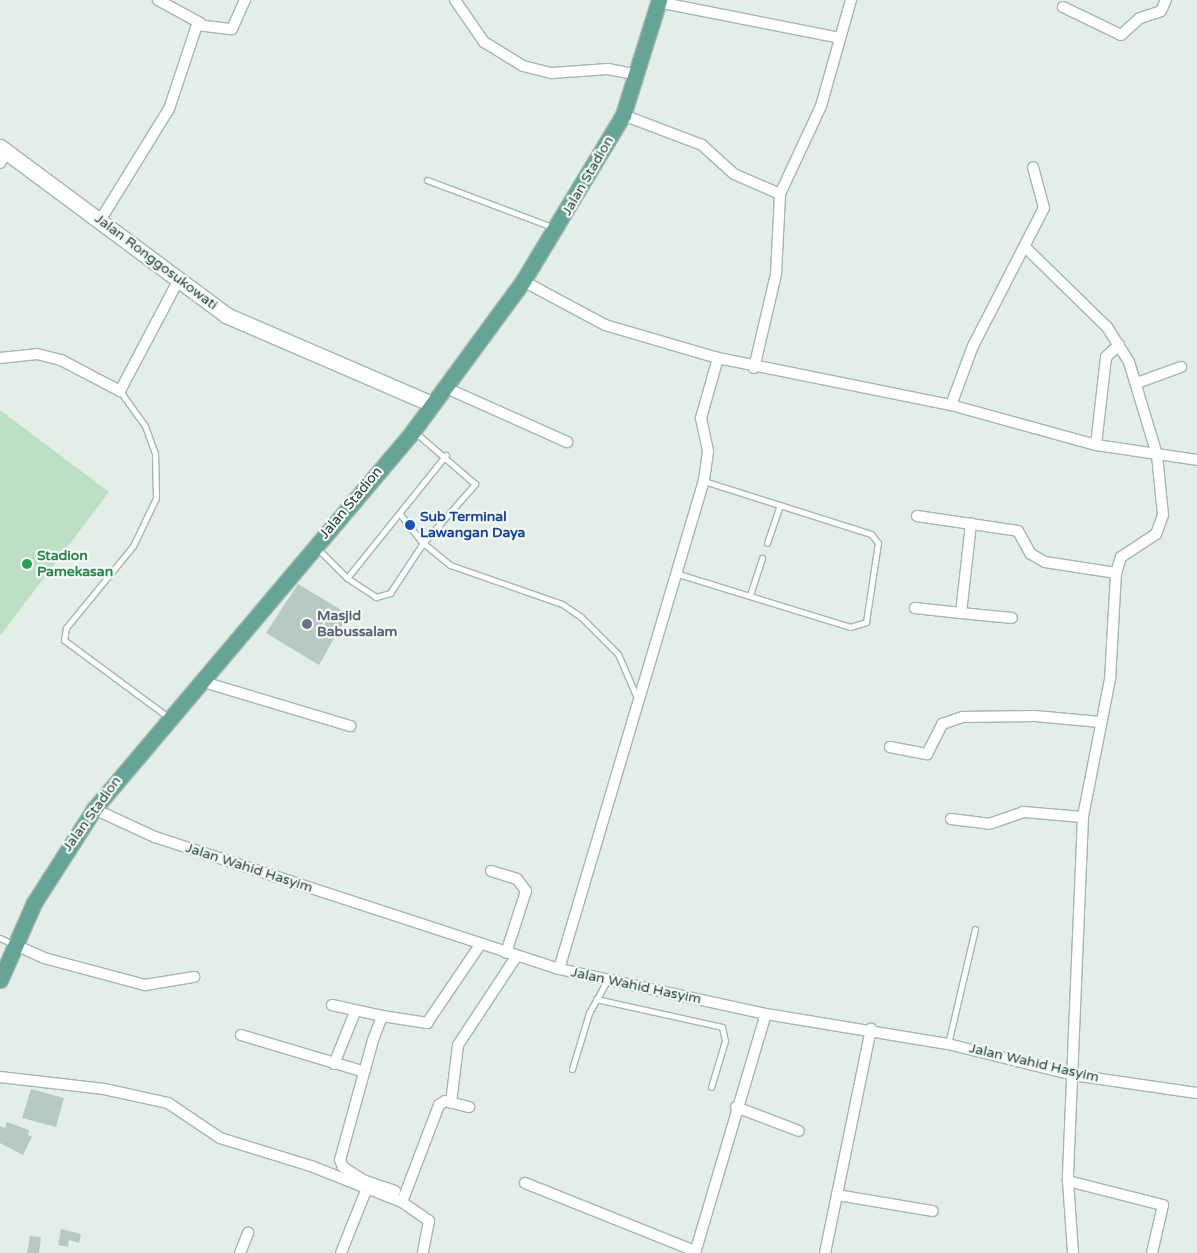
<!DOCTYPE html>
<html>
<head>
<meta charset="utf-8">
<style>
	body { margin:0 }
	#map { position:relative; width:1197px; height:1253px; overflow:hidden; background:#e3eee9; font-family:"Varela Round",sans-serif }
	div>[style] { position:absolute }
	.green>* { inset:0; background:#bcdfc5 }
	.building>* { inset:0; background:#b8c9c2 }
	.roads { filter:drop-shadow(1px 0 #a5b6b0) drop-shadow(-1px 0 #a5b6b0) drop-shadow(0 1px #a5b6b0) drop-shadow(0 -1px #a5b6b0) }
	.service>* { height:5px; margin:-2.5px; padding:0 2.5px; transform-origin:2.5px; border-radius:2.5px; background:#fff }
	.minor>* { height:10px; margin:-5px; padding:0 5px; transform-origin:5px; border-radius:5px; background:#fff }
	.secondary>* { height:15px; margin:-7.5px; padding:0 7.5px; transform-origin:7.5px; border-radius:7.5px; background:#fff }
	.primary>* { height:15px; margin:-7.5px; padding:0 7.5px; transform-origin:7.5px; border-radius:7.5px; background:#66a595 }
	.dots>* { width:14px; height:14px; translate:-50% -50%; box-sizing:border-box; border:2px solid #f4faf7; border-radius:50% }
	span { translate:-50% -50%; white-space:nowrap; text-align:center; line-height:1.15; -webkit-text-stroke:4.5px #f4faf7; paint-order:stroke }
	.street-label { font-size:14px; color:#224038 }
	.transit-label { font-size:14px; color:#164399; font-weight:700 }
	.left { translate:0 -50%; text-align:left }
	.leisure-label { font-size:14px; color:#27864d; font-weight:700 }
	.worship-label { font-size:14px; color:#5b616d; font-weight:700 }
</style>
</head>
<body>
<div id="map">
	<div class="green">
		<i style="clip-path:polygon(0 410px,109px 492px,0 636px)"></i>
	</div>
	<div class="building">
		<i style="clip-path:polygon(298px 584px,348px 614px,319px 665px,266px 633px)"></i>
		<i style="clip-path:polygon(31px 1089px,64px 1098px,56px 1127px,22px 1118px)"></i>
		<i style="clip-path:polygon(7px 1122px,29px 1130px,28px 1135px,32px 1137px,23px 1155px,0 1143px,0 1126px,5px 1128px)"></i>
		<i style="clip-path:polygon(61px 1229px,81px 1234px,79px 1243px,69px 1240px,68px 1247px,58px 1245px)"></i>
		<i style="clip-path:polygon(30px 1236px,41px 1237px,39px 1253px,27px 1253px)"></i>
	</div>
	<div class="roads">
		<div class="service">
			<i style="left:427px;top:180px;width:134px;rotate:20.6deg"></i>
			<i style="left:120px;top:391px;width:43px;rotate:54.5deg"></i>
			<i style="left:145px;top:426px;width:29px;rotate:70deg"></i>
			<i style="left:155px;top:453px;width:45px;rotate:88.7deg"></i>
			<i style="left:156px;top:498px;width:53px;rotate:115.6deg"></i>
			<i style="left:133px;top:546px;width:106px;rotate:129.3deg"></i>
			<i style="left:66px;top:628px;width:12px;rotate:99deg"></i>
			<i style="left:64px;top:640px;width:129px;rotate:36.5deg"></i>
			<i style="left:400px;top:514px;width:37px;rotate:52deg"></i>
			<i style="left:423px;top:543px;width:35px;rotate:39deg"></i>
			<i style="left:450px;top:565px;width:119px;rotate:19.2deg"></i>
			<i style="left:562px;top:604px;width:23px;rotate:34deg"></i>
			<i style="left:581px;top:617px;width:52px;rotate:45deg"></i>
			<i style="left:618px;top:654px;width:48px;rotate:66.6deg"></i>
			<i style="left:767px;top:543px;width:40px;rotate:-71.1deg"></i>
			<i style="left:316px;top:547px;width:44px;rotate:45deg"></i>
			<i style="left:347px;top:578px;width:35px;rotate:33deg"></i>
			<i style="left:376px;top:597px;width:15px;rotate:-16deg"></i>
			<i style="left:390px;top:593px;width:60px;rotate:-56.6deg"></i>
			<i style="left:423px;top:543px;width:79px;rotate:-48.6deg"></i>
			<i style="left:475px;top:484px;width:79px;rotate:-139.1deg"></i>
			<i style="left:675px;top:573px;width:183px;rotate:17.1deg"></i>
			<i style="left:850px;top:627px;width:17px;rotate:-17deg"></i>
			<i style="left:866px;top:622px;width:80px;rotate:-81.4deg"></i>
			<i style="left:878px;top:543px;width:11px;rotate:-128deg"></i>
			<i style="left:871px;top:534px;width:175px;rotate:-162.4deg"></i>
			<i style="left:347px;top:578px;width:158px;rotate:-51.2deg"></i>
			<i style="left:750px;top:595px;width:39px;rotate:-72deg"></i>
			<i style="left:0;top:938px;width:14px;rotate:25deg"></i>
			<i style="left:596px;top:999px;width:129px;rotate:12.5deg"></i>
			<i style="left:722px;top:1027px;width:14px;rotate:78deg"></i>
			<i style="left:725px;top:1041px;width:48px;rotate:106.9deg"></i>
			<i style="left:948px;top:1044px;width:118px;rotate:-76.8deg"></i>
			<i style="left:572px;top:1069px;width:59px;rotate:-73.1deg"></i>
			<i style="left:589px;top:1013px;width:38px;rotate:-61deg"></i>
		</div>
		<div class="minor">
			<i style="left:158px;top:0;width:48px;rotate:28.7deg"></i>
			<i style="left:455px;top:0;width:51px;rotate:55.4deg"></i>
			<i style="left:484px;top:42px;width:46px;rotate:31.6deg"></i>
			<i style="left:523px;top:66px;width:30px;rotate:14deg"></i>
			<i style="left:552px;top:73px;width:56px;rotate:-4.1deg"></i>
			<i style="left:608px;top:69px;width:31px;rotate:11deg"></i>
			<i style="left:658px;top:2px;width:185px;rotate:11.2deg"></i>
			<i style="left:1063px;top:7px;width:64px;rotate:25.8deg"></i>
			<i style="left:1121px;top:35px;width:25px;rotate:-42deg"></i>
			<i style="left:1140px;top:18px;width:22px;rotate:-18deg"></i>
			<i style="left:1161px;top:11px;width:12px;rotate:-66deg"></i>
			<i style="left:623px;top:115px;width:85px;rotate:20.8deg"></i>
			<i style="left:702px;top:145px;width:43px;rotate:42.2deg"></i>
			<i style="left:734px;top:174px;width:50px;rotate:23.5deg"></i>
			<i style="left:0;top:163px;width:13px;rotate:-58deg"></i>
			<i style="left:101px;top:219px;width:129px;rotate:-58.3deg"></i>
			<i style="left:169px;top:109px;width:89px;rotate:-71.6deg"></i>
			<i style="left:197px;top:25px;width:35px;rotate:7deg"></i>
			<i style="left:232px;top:29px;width:32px;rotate:-66deg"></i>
			<i style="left:1025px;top:247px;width:115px;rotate:44.3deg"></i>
			<i style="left:1107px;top:327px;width:41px;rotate:57.8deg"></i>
			<i style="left:1129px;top:362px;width:97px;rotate:73.2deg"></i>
			<i style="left:1157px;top:455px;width:60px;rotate:84.3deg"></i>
			<i style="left:1163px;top:515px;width:20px;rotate:110deg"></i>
			<i style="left:1156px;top:534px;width:42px;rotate:146.7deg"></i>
			<i style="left:1121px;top:557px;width:17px;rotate:107deg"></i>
			<i style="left:1116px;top:573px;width:106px;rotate:93.2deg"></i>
			<i style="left:1110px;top:679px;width:141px;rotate:101.1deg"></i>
			<i style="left:1083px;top:817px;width:364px;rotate:92.4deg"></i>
			<i style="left:1068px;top:1181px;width:72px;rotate:86deg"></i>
			<i style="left:523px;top:281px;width:93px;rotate:28.2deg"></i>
			<i style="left:605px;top:325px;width:118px;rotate:16.3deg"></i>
			<i style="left:718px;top:358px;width:238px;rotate:11.4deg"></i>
			<i style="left:951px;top:405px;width:150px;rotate:15.4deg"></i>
			<i style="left:1096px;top:445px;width:102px;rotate:8.4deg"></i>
			<i style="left:0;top:358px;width:37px;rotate:-6deg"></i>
			<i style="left:37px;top:354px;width:25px;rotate:14deg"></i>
			<i style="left:61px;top:360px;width:67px;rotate:27.7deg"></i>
			<i style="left:120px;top:391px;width:124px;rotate:-62.2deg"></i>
			<i style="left:754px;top:368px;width:97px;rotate:-76.8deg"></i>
			<i style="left:776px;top:274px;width:80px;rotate:-87.1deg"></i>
			<i style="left:780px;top:194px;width:97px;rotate:-65deg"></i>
			<i style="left:821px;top:106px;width:110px;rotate:-74.2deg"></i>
			<i style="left:1137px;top:383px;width:47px;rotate:-20deg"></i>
			<i style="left:444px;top:387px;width:135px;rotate:24.1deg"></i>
			<i style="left:951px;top:405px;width:63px;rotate:-69.6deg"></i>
			<i style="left:973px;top:346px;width:155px;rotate:-62.8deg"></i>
			<i style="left:1044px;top:208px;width:42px;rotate:-105deg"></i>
			<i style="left:1096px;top:445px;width:89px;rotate:-83.5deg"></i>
			<i style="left:1106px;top:357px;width:18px;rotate:-43deg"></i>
			<i style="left:917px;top:516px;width:102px;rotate:8.4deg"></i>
			<i style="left:1018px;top:531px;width:26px;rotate:61deg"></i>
			<i style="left:1031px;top:554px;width:16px;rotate:30deg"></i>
			<i style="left:1045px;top:562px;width:72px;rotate:8.8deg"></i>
			<i style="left:915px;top:608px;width:46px;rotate:6.2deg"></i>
			<i style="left:961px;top:613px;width:90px;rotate:-83.6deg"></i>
			<i style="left:961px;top:613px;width:51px;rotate:5.6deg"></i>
			<i style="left:200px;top:681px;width:157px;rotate:16.7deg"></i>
			<i style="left:890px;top:747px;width:38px;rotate:11deg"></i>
			<i style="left:927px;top:754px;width:34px;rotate:-63deg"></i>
			<i style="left:942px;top:724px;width:21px;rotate:-19deg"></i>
			<i style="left:962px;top:717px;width:73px;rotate:-0.8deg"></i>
			<i style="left:1035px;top:716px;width:65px;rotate:5.3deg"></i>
			<i style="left:94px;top:809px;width:67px;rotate:24.7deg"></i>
			<i style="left:155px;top:837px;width:425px;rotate:18.1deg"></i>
			<i style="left:559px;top:969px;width:212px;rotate:12.3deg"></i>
			<i style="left:766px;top:1014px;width:184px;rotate:9.4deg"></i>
			<i style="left:948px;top:1044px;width:129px;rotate:13.9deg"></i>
			<i style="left:1073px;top:1075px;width:125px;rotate:8.3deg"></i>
			<i style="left:951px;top:819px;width:38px;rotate:7deg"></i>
			<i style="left:989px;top:824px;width:36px;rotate:-19deg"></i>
			<i style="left:1023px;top:812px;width:60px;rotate:4.8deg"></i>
			<i style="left:491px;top:871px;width:27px;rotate:17deg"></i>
			<i style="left:517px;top:879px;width:15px;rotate:53deg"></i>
			<i style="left:526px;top:891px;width:65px;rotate:107.9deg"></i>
			<i style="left:13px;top:944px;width:34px;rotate:24deg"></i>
			<i style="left:44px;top:958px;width:105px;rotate:15deg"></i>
			<i style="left:145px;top:985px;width:50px;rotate:-9.3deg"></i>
			<i style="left:559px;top:969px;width:510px;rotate:-73.48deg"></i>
			<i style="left:704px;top:480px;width:29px;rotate:-82deg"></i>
			<i style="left:708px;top:451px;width:34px;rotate:-102deg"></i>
			<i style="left:701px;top:418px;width:62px;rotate:-74.2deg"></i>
			<i style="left:332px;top:1005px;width:51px;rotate:12.4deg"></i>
			<i style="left:241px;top:1035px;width:129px;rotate:16.6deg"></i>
			<i style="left:334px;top:1064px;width:56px;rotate:-68deg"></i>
			<i style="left:0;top:1077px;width:105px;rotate:6.6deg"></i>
			<i style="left:104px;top:1089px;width:66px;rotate:12.3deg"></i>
			<i style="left:168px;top:1103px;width:63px;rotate:33.9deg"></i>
			<i style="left:220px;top:1138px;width:95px;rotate:17.1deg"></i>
			<i style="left:311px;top:1166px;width:98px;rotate:21.6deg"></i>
			<i style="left:402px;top:1202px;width:33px;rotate:35deg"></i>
			<i style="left:429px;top:1221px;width:33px;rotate:101deg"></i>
			<i style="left:451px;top:1103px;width:58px;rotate:-83.1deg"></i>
			<i style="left:458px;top:1045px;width:105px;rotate:-56.6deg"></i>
			<i style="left:736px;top:1107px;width:67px;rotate:20.9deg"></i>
			<i style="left:1068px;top:1181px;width:98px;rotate:14.2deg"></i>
			<i style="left:1163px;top:1205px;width:49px;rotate:102.9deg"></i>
			<i style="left:525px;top:1183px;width:183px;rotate:21.8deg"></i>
			<i style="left:395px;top:1191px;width:34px;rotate:-161deg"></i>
			<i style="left:363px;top:1180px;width:24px;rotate:-147deg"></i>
			<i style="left:343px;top:1167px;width:8px;rotate:-113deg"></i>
			<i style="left:340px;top:1160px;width:124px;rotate:-74.6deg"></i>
			<i style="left:373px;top:1040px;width:26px;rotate:-69deg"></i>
			<i style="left:382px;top:1016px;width:46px;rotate:8.8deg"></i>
			<i style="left:427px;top:1023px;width:94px;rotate:-55.8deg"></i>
			<i style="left:837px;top:1195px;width:97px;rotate:9.5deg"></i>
			<i style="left:402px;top:1202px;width:104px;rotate:-69.1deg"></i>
			<i style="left:439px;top:1105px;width:7px;rotate:-34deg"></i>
			<i style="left:445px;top:1101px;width:25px;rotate:14deg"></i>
			<i style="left:240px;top:1253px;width:22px;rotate:-68deg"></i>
			<i style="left:341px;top:1253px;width:70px;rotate:-68.2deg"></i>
			<i style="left:695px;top:1253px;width:249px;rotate:-73.5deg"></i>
			<i style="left:825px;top:1253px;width:229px;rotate:-78.4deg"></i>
		</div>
		<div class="secondary">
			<i style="left:0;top:147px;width:282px;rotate:36.6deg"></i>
			<i style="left:226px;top:315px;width:224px;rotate:23.4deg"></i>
		</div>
		<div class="primary">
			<i style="left:0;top:980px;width:84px;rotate:-66.2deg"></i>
			<i style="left:34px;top:903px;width:112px;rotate:-57.4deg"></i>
			<i style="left:94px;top:809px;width:495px;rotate:-49.8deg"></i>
			<i style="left:413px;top:431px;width:186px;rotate:-53.7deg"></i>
			<i style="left:523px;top:281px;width:194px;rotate:-58.9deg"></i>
			<i style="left:623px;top:115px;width:121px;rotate:-72.6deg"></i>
		</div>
	</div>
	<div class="dots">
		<i style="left:410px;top:525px;background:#1a4fb4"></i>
		<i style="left:27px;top:564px;background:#2e9e5b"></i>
		<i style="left:307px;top:624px;background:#6b7280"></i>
	</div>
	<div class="street-label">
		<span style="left:588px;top:176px;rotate:-60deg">Jalan Stadion</span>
		<span style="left:156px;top:262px;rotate:37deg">Jalan Ronggosukowati</span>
		<span style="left:351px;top:503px;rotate:-50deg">Jalan Stadion</span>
		<span style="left:92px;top:814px;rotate:-54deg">Jalan Stadion</span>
		<span style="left:249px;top:868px;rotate:18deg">Jalan Wahid Hasyim</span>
		<span style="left:636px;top:986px;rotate:12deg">Jalan Wahid Hasyim</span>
		<span style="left:1034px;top:1063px;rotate:13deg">Jalan Wahid Hasyim</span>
	</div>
	<div class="transit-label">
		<span class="left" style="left:420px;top:525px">Sub Terminal<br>Lawangan Daya</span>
	</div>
	<div class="leisure-label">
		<span class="left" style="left:37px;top:564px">Stadion<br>Pamekasan</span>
	</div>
	<div class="worship-label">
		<span class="left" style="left:317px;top:624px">Masjid<br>Babussalam</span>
	</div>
</div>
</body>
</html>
